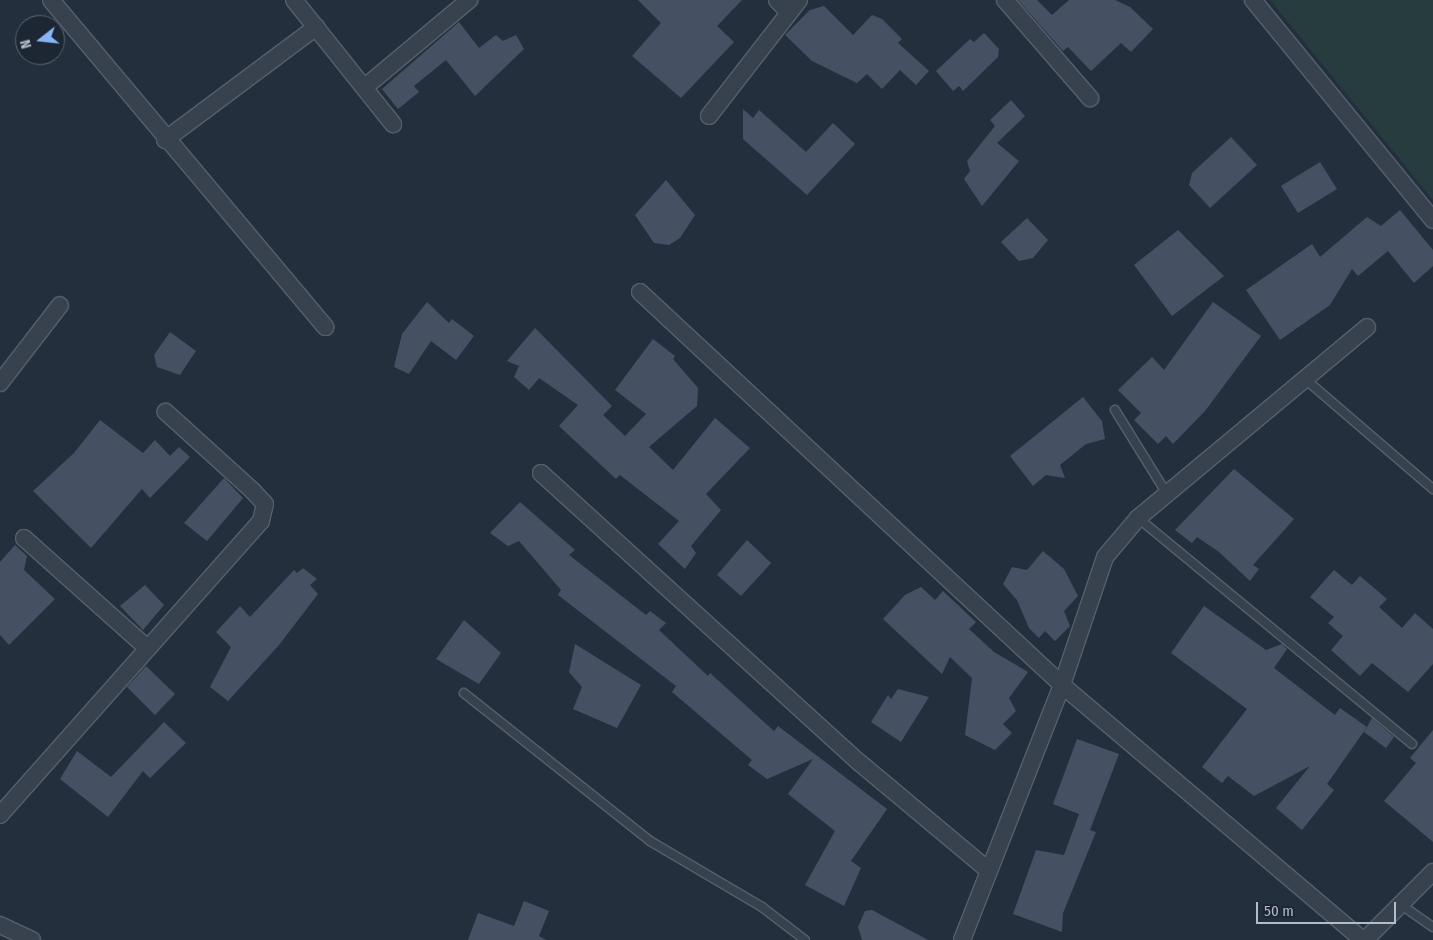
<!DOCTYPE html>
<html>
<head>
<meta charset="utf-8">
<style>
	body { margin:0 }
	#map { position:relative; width:1433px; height:940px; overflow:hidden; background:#242f3e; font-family:"Fira Sans Condensed",sans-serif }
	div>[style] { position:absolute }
	.green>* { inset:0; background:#263c3f }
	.building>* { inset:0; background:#455162 }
	.roads { filter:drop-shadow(1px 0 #565f6c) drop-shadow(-1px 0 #565f6c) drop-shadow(0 1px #565f6c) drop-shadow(0 -1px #565f6c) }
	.lane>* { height:8px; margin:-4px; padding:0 4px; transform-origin:4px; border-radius:4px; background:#38414e }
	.street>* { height:16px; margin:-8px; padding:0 8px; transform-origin:8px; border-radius:8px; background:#38414e }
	span { translate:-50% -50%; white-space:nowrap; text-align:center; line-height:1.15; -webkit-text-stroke:5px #1d2633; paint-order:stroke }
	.north { position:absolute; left:15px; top:15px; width:50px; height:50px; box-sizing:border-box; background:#1d2633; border:1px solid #59626f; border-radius:50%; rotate:254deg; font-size:14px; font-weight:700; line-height:20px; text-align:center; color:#b4bcc9 }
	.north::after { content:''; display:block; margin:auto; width:18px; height:22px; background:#8ab4f8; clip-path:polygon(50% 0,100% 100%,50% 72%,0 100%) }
	.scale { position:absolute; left:1256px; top:902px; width:140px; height:22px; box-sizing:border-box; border:2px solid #b4bcc9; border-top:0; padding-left:6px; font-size:15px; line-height:18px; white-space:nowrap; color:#b4bcc9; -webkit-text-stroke:4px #1d2633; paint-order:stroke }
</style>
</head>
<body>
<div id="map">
	<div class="green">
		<i style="clip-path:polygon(1270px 0,1433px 0,1433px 200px)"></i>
	</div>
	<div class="building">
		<i style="clip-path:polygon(638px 0,742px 0,717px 26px,734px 42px,681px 98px,632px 56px,661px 23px)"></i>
		<i style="clip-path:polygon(1018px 0,1037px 0,1052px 15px,1069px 0,1115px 0,1130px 7px,1153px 29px,1131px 52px,1121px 43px,1091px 71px,1068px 47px,1063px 51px)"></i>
		<i style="clip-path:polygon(824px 6px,853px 35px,872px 15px,882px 19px,902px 39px,898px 43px,929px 71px,916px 85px,900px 70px,882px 89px,867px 74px,857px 83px,812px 61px,785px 35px,810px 10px)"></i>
		<i style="clip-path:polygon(459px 22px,479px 48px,496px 35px,503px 41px,516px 35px,524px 49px,475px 96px,446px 60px,414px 86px,419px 92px,398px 109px,382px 89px)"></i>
		<i style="clip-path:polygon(984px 33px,999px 49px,998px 57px,963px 91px,959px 86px,953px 91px,936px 71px,970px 39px,974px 42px)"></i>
		<i style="clip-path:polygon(1011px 100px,1025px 116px,997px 143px,1019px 161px,982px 206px,964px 179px,970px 171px,967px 161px,995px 126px,990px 120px)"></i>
		<i style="clip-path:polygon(743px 109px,753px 118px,759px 110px,806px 152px,833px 123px,855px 144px,807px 195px,743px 139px)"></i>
		<i style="clip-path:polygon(1231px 137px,1257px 165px,1210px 208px,1189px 185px,1192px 173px)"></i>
		<i style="clip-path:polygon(1320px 162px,1337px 189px,1298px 213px,1281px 186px)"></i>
		<i style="clip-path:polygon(666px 180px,695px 215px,680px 238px,669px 245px,654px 243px,635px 215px)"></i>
		<i style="clip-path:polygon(1400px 210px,1433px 250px,1433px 266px,1414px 283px,1388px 251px,1358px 276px,1352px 269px,1330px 305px,1280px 340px,1246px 290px,1312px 244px,1320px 257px,1367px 217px,1381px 226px)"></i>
		<i style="clip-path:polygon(1027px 218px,1048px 240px,1033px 258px,1019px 261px,1001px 242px)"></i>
		<i style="clip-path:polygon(1178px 230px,1224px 276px,1172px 316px,1134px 265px)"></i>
		<i style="clip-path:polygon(427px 302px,449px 323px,452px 319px,474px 336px,456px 360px,431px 341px,409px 374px,394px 367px,402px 334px)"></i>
		<i style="clip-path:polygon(1213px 302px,1261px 336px,1205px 411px,1173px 444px,1166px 436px,1158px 444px,1134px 420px,1141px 413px,1118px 390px,1152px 357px,1164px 370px)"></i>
		<i style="clip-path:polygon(535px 328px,612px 406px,603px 415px,625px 436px,646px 414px,615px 390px,653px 339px,675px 356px,673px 359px,698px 388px,697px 406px,649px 447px,673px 470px,715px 418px,750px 448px,706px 494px,721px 510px,691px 546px,696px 553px,685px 569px,658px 544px,679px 521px,620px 475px,616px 479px,559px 426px,578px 405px,539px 378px,529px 390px,514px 377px,519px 366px,507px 361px)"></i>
		<i style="clip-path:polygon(170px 332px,196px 351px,180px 375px,157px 367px,154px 355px)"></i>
		<i style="clip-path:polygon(1083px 397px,1102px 421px,1105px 439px,1086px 444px,1060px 465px,1065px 478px,1046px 475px,1033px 486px,1010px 456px)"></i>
		<i style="clip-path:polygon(100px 420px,143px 453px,155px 440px,170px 456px,179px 447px,190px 457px,150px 498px,142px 489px,91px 548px,33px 491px,74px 453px)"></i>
		<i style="clip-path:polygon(1234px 469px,1294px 519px,1253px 565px,1259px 569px,1250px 581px,1219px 552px,1197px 537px,1192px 543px,1175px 530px)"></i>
		<i style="clip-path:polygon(224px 478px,243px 498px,207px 541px,184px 523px)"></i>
		<i style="clip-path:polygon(520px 502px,575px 550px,569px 555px,646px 615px,650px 611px,666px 623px,659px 630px,708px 676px,710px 673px,774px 731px,778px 726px,887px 809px,851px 861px,861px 868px,844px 906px,805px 885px,835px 831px,788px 794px,813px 759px,767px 779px,748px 765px,752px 760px,672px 692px,676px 686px,558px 595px,561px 590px,519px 541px,508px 546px,490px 533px)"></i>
		<i style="clip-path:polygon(747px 540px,771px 563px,741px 596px,717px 575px)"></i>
		<i style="clip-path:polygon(15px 545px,27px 556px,24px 570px,55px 599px,9px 645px,0 635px,0 562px)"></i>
		<i style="clip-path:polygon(1043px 551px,1064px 569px,1078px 596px,1064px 611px,1070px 626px,1055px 641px,1045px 631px,1039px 638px,1029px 628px,1017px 600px,1003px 584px,1012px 567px,1027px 570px)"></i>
		<i style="clip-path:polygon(303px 568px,317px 579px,310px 585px,318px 594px,279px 645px,228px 701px,210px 687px,231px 647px,216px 632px,240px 606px,250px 617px,294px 570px,297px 573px)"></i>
		<i style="clip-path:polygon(1334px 570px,1352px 585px,1360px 576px,1387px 599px,1379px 607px,1402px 628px,1415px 613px,1433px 629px,1433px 664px,1408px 692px,1372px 663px,1360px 676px,1331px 650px,1343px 636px,1328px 623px,1334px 617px,1310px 597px)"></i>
		<i style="clip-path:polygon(145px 585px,164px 605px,143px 630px,120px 606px)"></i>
		<i style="clip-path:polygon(921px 587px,935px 600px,943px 591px,976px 622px,969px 629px,994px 652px,1028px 672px,1009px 698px,1016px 711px,1003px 724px,1012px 733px,995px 750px,965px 735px,972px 678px,950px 657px,942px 674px,883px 619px,905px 595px)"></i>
		<i style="clip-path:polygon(1204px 606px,1266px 650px,1282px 644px,1287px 649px,1274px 668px,1335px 715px,1340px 708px,1367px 727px,1327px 784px,1334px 790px,1302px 830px,1276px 808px,1310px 766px,1254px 796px,1228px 776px,1222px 783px,1202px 767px,1247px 709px,1171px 653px)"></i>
		<i style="clip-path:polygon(464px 620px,501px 653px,479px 684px,436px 659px)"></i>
		<i style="clip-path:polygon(575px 644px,641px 685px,617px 728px,573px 709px,582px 687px,569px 672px)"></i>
		<i style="clip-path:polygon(146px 666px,175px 694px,155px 715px,127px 687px)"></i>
		<i style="clip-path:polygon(898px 689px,929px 697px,901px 742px,871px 722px,888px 695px,891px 699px)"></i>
		<i style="clip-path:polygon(1372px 718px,1394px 737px,1386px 748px,1364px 732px)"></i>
		<i style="clip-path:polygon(164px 722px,186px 743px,150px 778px,143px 771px,108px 817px,60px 779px,77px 751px,111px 777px)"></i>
		<i style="clip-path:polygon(1433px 730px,1433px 842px,1384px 801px,1416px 763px,1410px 758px)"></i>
		<i style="clip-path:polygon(1077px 739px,1119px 754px,1090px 830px,1096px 832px,1063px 913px,1062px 932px,1013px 914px,1036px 850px,1064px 855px,1079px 814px,1053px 804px)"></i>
		<i style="clip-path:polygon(524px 901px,549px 911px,539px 936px,546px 940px,468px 940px,478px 913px,514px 926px)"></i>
		<i style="clip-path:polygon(872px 910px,928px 940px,862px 940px,858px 927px,865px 911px)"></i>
	</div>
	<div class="roads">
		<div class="lane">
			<i style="left:1305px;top:379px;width:169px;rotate:40.7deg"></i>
			<i style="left:1115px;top:410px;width:99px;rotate:58.2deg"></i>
			<i style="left:1138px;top:518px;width:355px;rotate:39.5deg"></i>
			<i style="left:464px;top:693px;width:238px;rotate:38.5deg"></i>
			<i style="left:650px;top:841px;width:130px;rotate:30.5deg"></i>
			<i style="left:762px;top:907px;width:54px;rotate:37.5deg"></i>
			<i style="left:1400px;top:904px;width:40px;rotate:34.9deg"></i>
		</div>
		<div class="street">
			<i style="left:51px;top:0;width:427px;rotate:50deg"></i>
			<i style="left:294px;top:0;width:159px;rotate:51.4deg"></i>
			<i style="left:777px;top:0;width:16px;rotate:47deg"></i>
			<i style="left:1005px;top:0;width:130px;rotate:49.1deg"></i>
			<i style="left:1253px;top:0;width:284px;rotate:50.7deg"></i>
			<i style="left:365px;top:87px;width:136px;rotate:-39.9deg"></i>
			<i style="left:709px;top:116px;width:147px;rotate:-52.2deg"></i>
			<i style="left:165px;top:140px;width:189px;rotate:-36.8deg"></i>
			<i style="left:640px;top:292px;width:577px;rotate:42.96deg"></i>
			<i style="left:1062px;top:685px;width:394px;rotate:40.3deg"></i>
			<i style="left:0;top:383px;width:98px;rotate:-52.4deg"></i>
			<i style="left:541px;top:473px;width:431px;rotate:42.3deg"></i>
			<i style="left:860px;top:763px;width:167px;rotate:39.9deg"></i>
			<i style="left:24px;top:538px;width:164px;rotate:41.8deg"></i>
			<i style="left:0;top:815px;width:393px;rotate:-48.4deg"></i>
			<i style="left:261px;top:521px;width:17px;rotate:-77deg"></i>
			<i style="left:265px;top:504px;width:18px;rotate:-133deg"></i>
			<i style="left:253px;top:491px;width:118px;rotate:-137.8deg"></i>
			<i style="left:0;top:925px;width:35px;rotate:25deg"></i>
			<i style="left:962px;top:940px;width:274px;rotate:-68.6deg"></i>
			<i style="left:1062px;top:685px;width:135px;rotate:-71.4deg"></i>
			<i style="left:1105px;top:557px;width:51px;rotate:-49.8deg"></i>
			<i style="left:1138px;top:518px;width:298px;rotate:-39.8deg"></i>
			<i style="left:1365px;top:940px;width:96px;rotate:-45deg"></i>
		</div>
	</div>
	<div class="north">N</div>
	<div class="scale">50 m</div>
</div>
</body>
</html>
